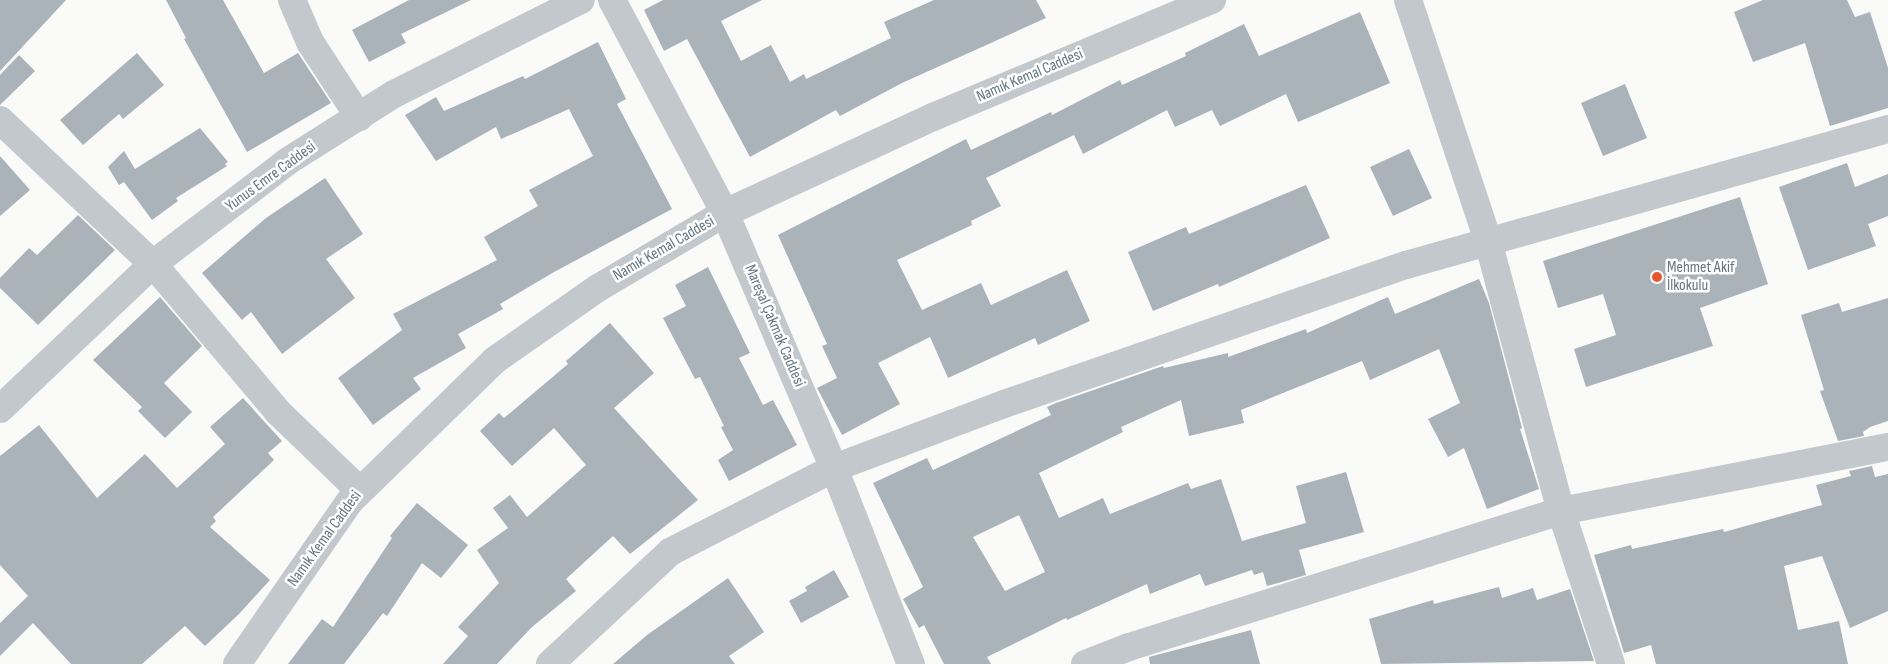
<!DOCTYPE html>
<html>
<head>
<meta charset="utf-8">
<style>
	body { margin:0 }
	#map { position:relative; width:1888px; height:664px; overflow:hidden; background:#fafaf8; font-family:"Sofia Sans Condensed",sans-serif }
	div>[style] { position:absolute }
	.building>* { inset:0; background:#aab3b9 }
	.minor>* { height:28px; margin:-14px; padding:0 14px; transform-origin:14px; border-radius:14px; background:#c3c8cc }
	.dots>* { width:14px; height:14px; translate:-50% -50%; box-sizing:border-box; border:2px solid #fff; border-radius:50% }
	span { translate:-50% -50%; white-space:nowrap; text-align:center; line-height:1.15; -webkit-text-stroke:5px #fff; paint-order:stroke }
	.street-label { font-size:16px; color:#657683 }
	.poi-label { font-size:16px; color:#657683 }
	.left { translate:0 -50%; text-align:left }
</style>
</head>
<body>
<div id="map">
	<div class="building">
		<i style="clip-path:polygon(0 0,66px 0,0 71px)"></i>
		<i style="clip-path:polygon(166px 0,223px 0,264px 73px,298px 53px,331px 103px,247px 152px,184px 39px,186px 38px)"></i>
		<i style="clip-path:polygon(409px 0,471px 0,401px 34px,406px 43px,369px 62px,352px 30px)"></i>
		<i style="clip-path:polygon(663px 0,762px 0,721px 21px,741px 61px,771px 45px,790px 82px,804px 74px,806px 79px,891px 38px,884px 22px,934px 0,1036px 0,1046px 18px,902px 83px,840px 116px,836px 110px,750px 157px,687px 39px,664px 51px,644px 10px)"></i>
		<i style="clip-path:polygon(1763px 0,1847px 0,1855px 17px,1870px 12px,1888px 68px,1888px 108px,1830px 126px,1805px 43px,1753px 62px,1734px 12px)"></i>
		<i style="clip-path:polygon(1360px 12px,1390px 83px,1298px 122px,1286px 94px,1220px 126px,1212px 110px,1175px 127px,1167px 110px,1083px 154px,1074px 135px,986px 178px,1001px 206px,971px 221px,972px 225px,897px 260px,922px 310px,981px 283px,991px 305px,1067px 270px,1090px 321px,1038px 345px,1035px 338px,948px 378px,930px 337px,878px 363px,900px 404px,842px 435px,817px 388px,837px 378px,822px 346px,827px 344px,778px 235px,966px 139px,971px 150px,1051px 112px,1052px 115px,1120px 80px,1122px 85px,1186px 56px,1185px 53px,1244px 24px,1259px 56px)"></i>
		<i style="clip-path:polygon(598px 42px,626px 99px,617px 104px,672px 209px,554px 272px,500px 304px,503px 309px,458px 334px,466px 348px,413px 378px,421px 389px,373px 425px,338px 378px,402px 330px,393px 314px,497px 260px,484px 237px,538px 206px,529px 190px,593px 156px,569px 109px,501px 139px,496px 127px,436px 161px,405px 115px,436px 97px,444px 111px,523px 76px,525px 79px)"></i>
		<i style="clip-path:polygon(137px 53px,164px 85px,123px 119px,119px 114px,83px 145px,60px 120px)"></i>
		<i style="clip-path:polygon(19px 55px,35px 71px,0 105px,0 75px)"></i>
		<i style="clip-path:polygon(1625px 84px,1647px 138px,1603px 156px,1581px 103px)"></i>
		<i style="clip-path:polygon(200px 128px,228px 162px,225px 164px,227px 166px,176px 198px,178px 201px,152px 220px,124px 182px,119px 185px,108px 167px,124px 151px,135px 169px)"></i>
		<i style="clip-path:polygon(1409px 149px,1432px 198px,1393px 216px,1370px 167px)"></i>
		<i style="clip-path:polygon(0 156px,30px 190px,0 216px)"></i>
		<i style="clip-path:polygon(1847px 163px,1855px 187px,1888px 174px,1888px 216px,1868px 224px,1876px 246px,1808px 270px,1779px 187px)"></i>
		<i style="clip-path:polygon(325px 178px,363px 234px,326px 259px,355px 298px,282px 354px,251px 312px,242px 320px,202px 273px,266px 218px)"></i>
		<i style="clip-path:polygon(1306px 185px,1330px 238px,1219px 287px,1218px 284px,1153px 311px,1128px 252px,1186px 227px,1189px 234px)"></i>
		<i style="clip-path:polygon(1740px 197px,1768px 284px,1700px 308px,1713px 346px,1586px 387px,1574px 349px,1616px 335px,1603px 294px,1558px 308px,1543px 261px)"></i>
		<i style="clip-path:polygon(78px 215px,115px 250px,38px 325px,0 288px,0 278px,29px 248px,37px 255px)"></i>
		<i style="clip-path:polygon(708px 267px,750px 353px,739px 358px,763px 405px,773px 400px,797px 445px,729px 481px,718px 460px,733px 450px,721px 427px,724px 426px,700px 377px,695px 379px,663px 318px,686px 306px,675px 285px)"></i>
		<i style="clip-path:polygon(evenodd,1479px 279px,1489px 303px,1522px 428px,1520px 429px,1539px 489px,1487px 509px,1464px 448px,1448px 457px,1428px 419px,1460px 403px,1439px 349px,1370px 380px,1362px 361px,1241px 410px,1244px 423px,1189px 436px,1181px 400px,1121px 427px,1123px 432px,1039px 473px,1059px 518px,1103px 498px,1110px 514px,1188px 483px,1191px 489px,1221px 479px,1242px 541px,1306px 523px,1296px 486px,1346px 472px,1364px 532px,1299px 550px,1306px 575px,1285px 581px,1267px 586px,1263px 572px,1254px 575px,1252px 570px,1205px 586px,1200px 574px,1150px 594px,1147px 584px,1067px 620px,1066px 618px,987px 657px,991px 664px,944px 664px,924px 625px,919px 628px,903px 599px,923px 587px,873px 483px,927px 458px,933px 470px,1051px 415px,1047px 407px,1056px 403px,1163px 366px,1164px 368px,1228px 353px,1228px 357px,1306px 329px,1307px 333px,1388px 297px,1395px 314px,1479px 279px,1019px 515px,1045px 572px,1005px 591px,973px 537px,1019px 515px)"></i>
		<i style="clip-path:polygon(160px 297px,202px 346px,164px 383px,192px 412px,165px 438px,138px 411px,142px 407px,93px 360px)"></i>
		<i style="clip-path:polygon(1888px 298px,1888px 421px,1870px 427px,1863px 432px,1864px 436px,1838px 441px,1820px 391px,1824px 390px,1801px 315px,1839px 303px,1842px 312px)"></i>
		<i style="clip-path:polygon(610px 323px,654px 373px,614px 408px,698px 500px,630px 554px,613px 536px,566px 579px,576px 591px,532px 627px,497px 664px,443px 664px,468px 636px,458px 627px,499px 583px,477px 550px,508px 528px,493px 508px,510px 495px,527px 517px,586px 465px,554px 428px,512px 466px,480px 431px,499px 413px,504px 418px,568px 364px,566px 361px)"></i>
		<i style="clip-path:polygon(243px 398px,282px 441px,268px 453px,274px 460px,213px 517px,216px 521px,210px 527px,270px 580px,239px 614px,205px 646px,185px 626px,142px 664px,71px 664px,33px 623px,0 656px,0 623px,28px 596px,0 565px,0 456px,39px 425px,97px 498px,145px 454px,177px 488px,225px 444px,210px 427px)"></i>
		<i style="clip-path:polygon(1872px 466px,1875px 477px,1888px 474px,1888px 611px,1850px 628px,1822px 556px,1784px 566px,1798px 630px,1839px 621px,1848px 664px,1656px 664px,1651px 645px,1624px 653px,1594px 555px,1631px 545px,1632px 549px,1723px 529px,1724px 532px,1822px 505px,1816px 485px,1851px 476px,1849px 471px)"></i>
		<i style="clip-path:polygon(417px 503px,468px 545px,441px 578px,422px 563px,387px 616px,383px 613px,344px 664px,288px 664px,322px 619px,333px 627px,392px 538px,390px 536px)"></i>
		<i style="clip-path:polygon(834px 570px,849px 597px,801px 623px,789px 601px,807px 591px,805px 587px)"></i>
		<i style="clip-path:polygon(728px 578px,764px 632px,729px 656px,735px 664px,613px 664px,647px 635px)"></i>
		<i style="clip-path:polygon(1499px 587px,1502px 598px,1533px 588px,1537px 600px,1570px 589px,1594px 661px,1381px 664px,1369px 619px,1433px 600px,1434px 604px)"></i>
		<i style="clip-path:polygon(1251px 630px,1260px 664px,1150px 664px,1149px 657px)"></i>
	</div>
	<div class="minor">
		<i style="left:292px;top:0;width:46px;rotate:66.8deg"></i>
		<i style="left:310px;top:42px;width:90px;rotate:56.8deg"></i>
		<i style="left:612px;top:0;width:241px;rotate:62.1deg"></i>
		<i style="left:725px;top:213px;width:277px;rotate:66.9deg"></i>
		<i style="left:834px;top:468px;width:211px;rotate:68.6deg"></i>
		<i style="left:1408px;top:0;width:254px;rotate:71.6deg"></i>
		<i style="left:1488px;top:241px;width:280px;rotate:74.9deg"></i>
		<i style="left:1561px;top:511px;width:161px;rotate:71.9deg"></i>
		<i style="left:0;top:120px;width:210px;rotate:43.3deg"></i>
		<i style="left:153px;top:264px;width:195px;rotate:49.8deg"></i>
		<i style="left:279px;top:413px;width:112px;rotate:43.9deg"></i>
		<i style="left:0;top:409px;width:211px;rotate:-43.5deg"></i>
		<i style="left:153px;top:264px;width:170px;rotate:-37.3deg"></i>
		<i style="left:288px;top:161px;width:125px;rotate:-32.3deg"></i>
		<i style="left:394px;top:94px;width:209px;rotate:-26.7deg"></i>
		<i style="left:237px;top:664px;width:198px;rotate:-55.3deg"></i>
		<i style="left:350px;top:501px;width:202px;rotate:-44.2deg"></i>
		<i style="left:495px;top:360px;width:126px;rotate:-35deg"></i>
		<i style="left:598px;top:288px;width:147px;rotate:-30.6deg"></i>
		<i style="left:725px;top:213px;width:229px;rotate:-24.8deg"></i>
		<i style="left:933px;top:117px;width:303px;rotate:-22.8deg"></i>
		<i style="left:550px;top:664px;width:164px;rotate:-43deg"></i>
		<i style="left:670px;top:552px;width:184px;rotate:-27.1deg"></i>
		<i style="left:834px;top:468px;width:182px;rotate:-20.6deg"></i>
		<i style="left:1004px;top:404px;width:425px;rotate:-19.1deg"></i>
		<i style="left:1406px;top:265px;width:501px;rotate:-15.76deg"></i>
		<i style="left:1085px;top:664px;width:47px;rotate:-21.1deg"></i>
		<i style="left:1129px;top:647px;width:453px;rotate:-17.5deg"></i>
		<i style="left:1561px;top:511px;width:333px;rotate:-11.1deg"></i>
	</div>
	<div class="dots">
		<i style="left:1657px;top:277px;background:#e4572e"></i>
	</div>
	<div class="street-label">
		<span style="left:1030px;top:76px;rotate:-23deg">Namık Kemal Caddesi</span>
		<span style="left:271px;top:177px;rotate:-36deg">Yunus Emre Caddesi</span>
		<span style="left:664px;top:249px;rotate:-30deg">Namık Kemal Caddesi</span>
		<span style="left:774px;top:326px;rotate:67deg">Mareşal Çakmak Caddesi</span>
		<span style="left:325px;top:539px;rotate:-54deg">Namık Kemal Caddesi</span>
	</div>
	<div class="poi-label">
		<span class="left" style="left:1667px;top:277px">Mehmet Akif<br>İlkokulu</span>
	</div>
</div>
</body>
</html>
